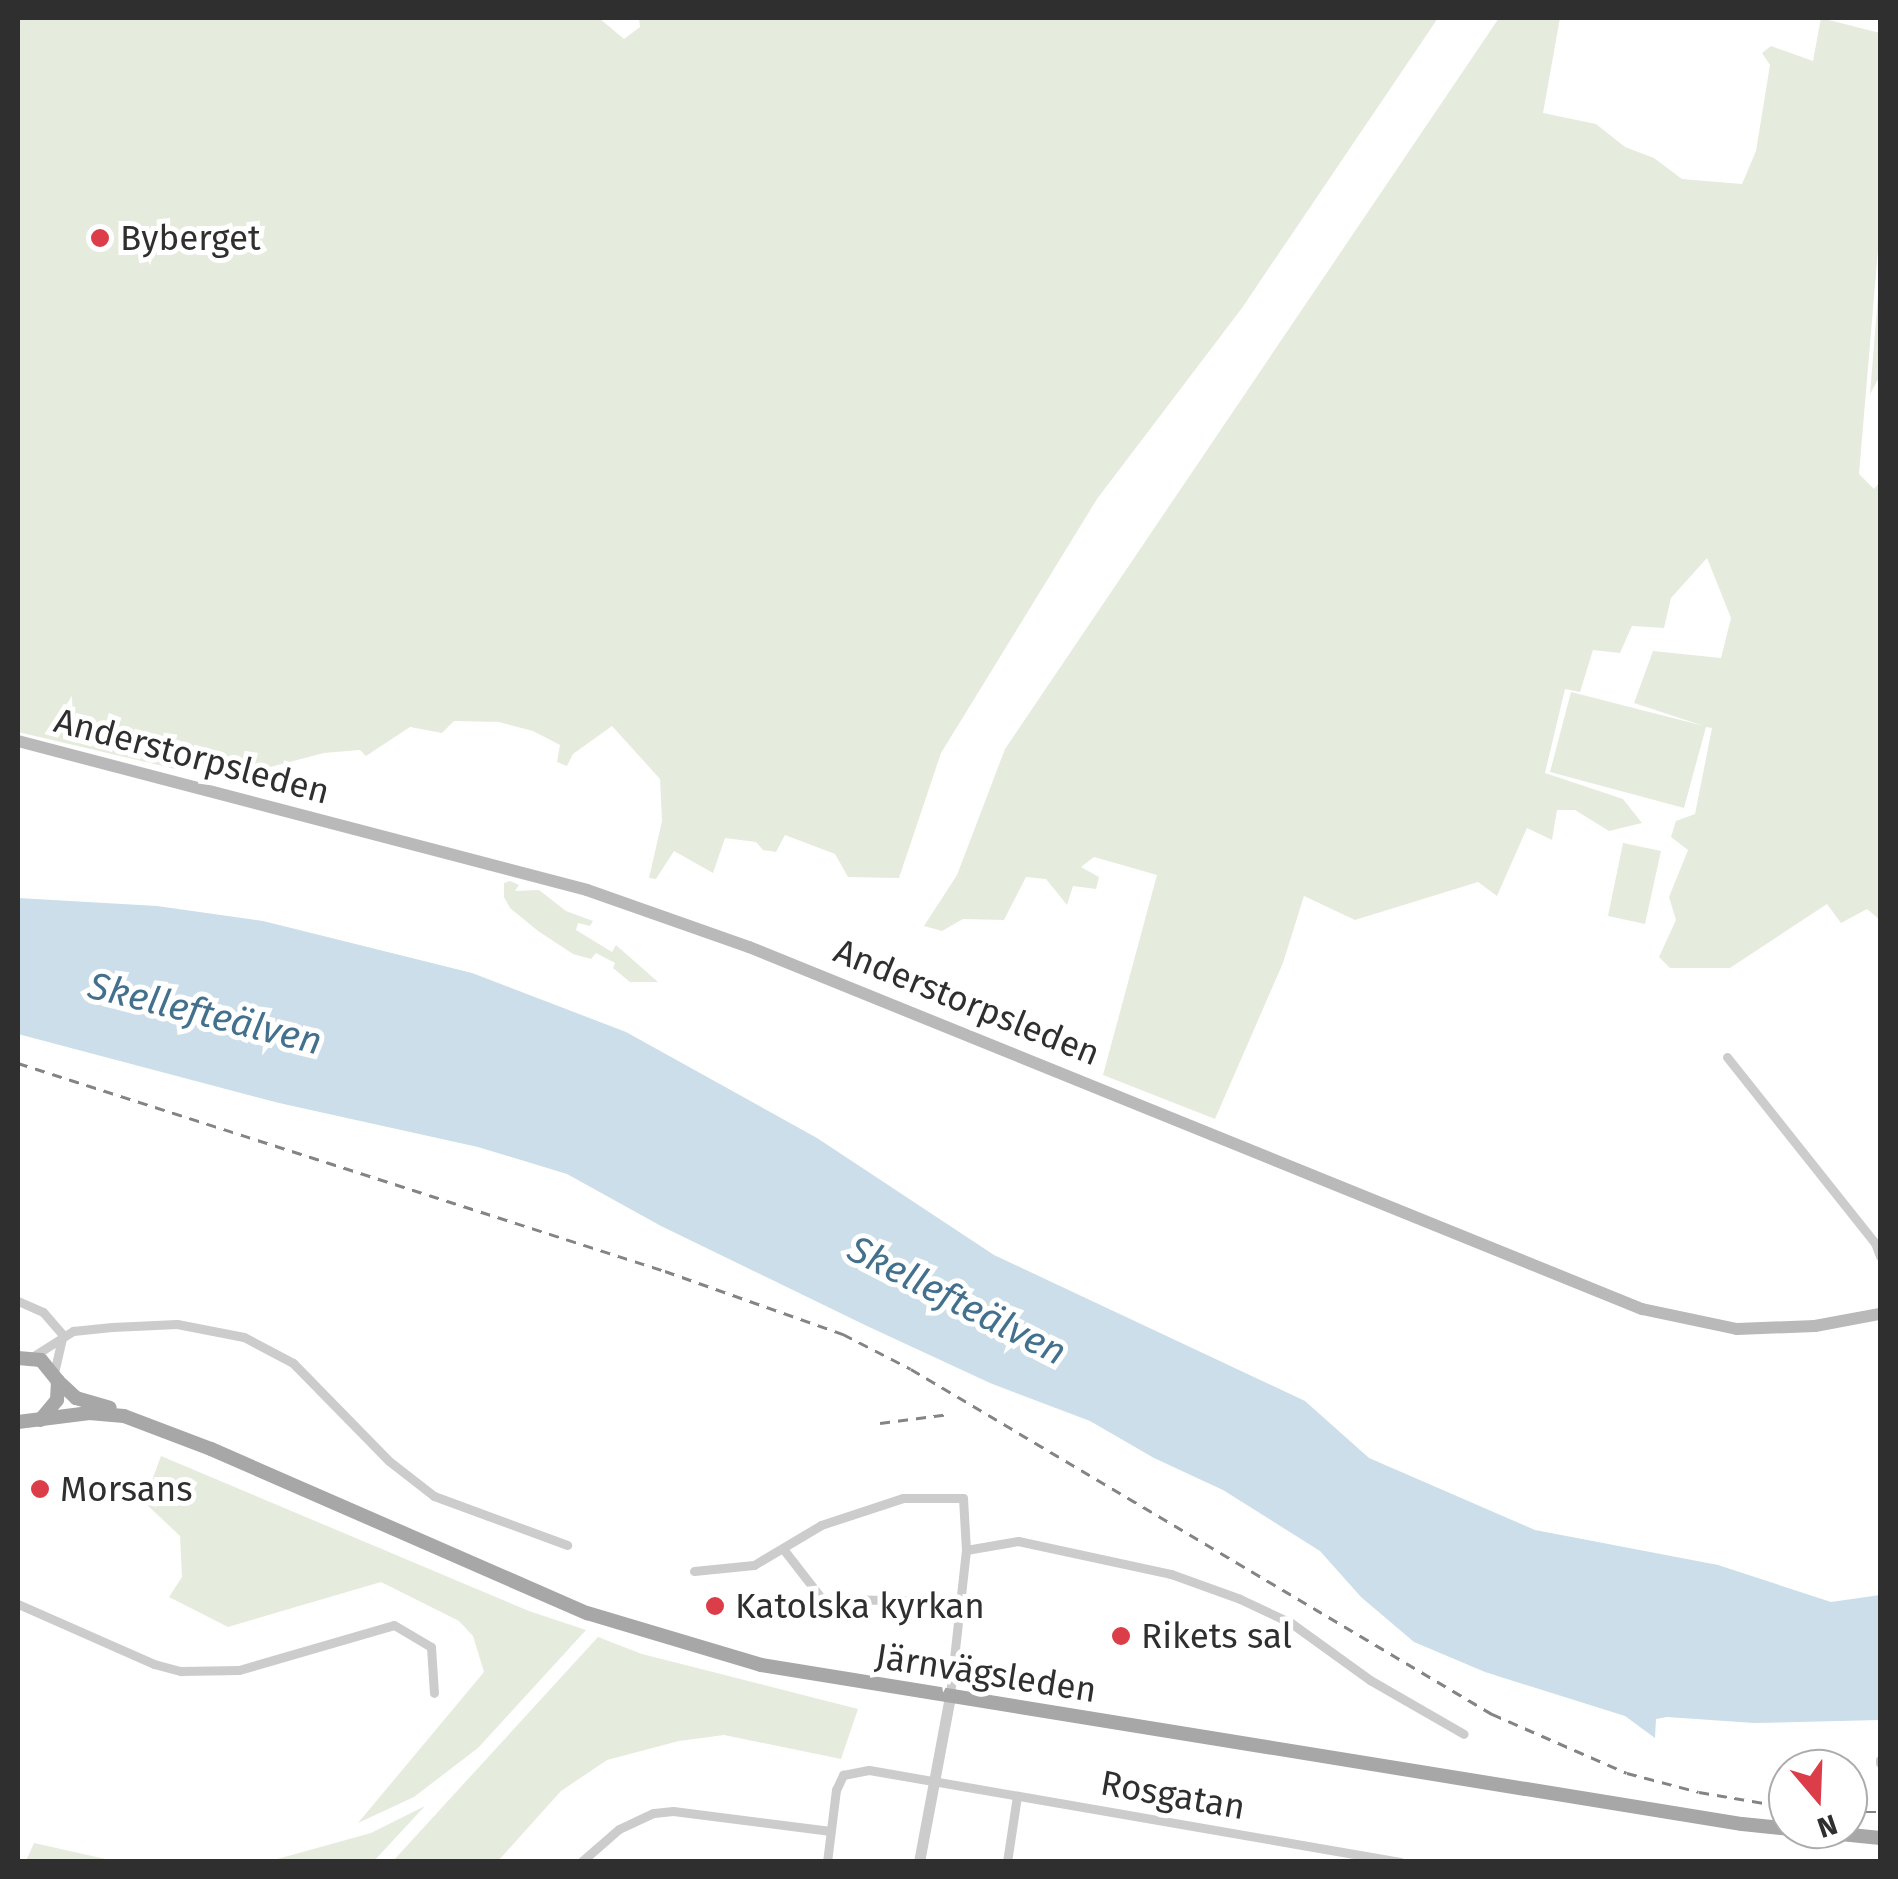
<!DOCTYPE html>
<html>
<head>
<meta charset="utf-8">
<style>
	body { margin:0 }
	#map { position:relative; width:1898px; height:1879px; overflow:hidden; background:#fff; font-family:"Fira Sans",sans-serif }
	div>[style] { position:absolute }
	.green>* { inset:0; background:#e5ecde }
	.water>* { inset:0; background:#ccdeea }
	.minor>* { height:9px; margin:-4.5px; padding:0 4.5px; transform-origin:4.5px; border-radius:4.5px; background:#ccc }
	.tertiary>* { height:11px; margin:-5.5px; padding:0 5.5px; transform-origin:5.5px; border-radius:5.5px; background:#ccc }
	.secondary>* { height:12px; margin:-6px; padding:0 6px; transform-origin:6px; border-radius:6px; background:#b9b9b9 }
	.primary>* { height:14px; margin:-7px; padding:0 7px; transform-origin:7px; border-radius:7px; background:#a7a7a7 }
	.rail>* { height:2.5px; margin-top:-1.25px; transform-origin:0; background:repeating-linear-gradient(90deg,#848484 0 10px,transparent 0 18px) }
	.dots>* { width:28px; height:28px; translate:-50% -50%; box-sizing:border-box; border:5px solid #fff; border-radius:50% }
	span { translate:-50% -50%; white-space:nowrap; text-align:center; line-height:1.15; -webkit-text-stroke:10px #fff; paint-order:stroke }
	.poi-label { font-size:35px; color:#2f2f2f }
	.left { translate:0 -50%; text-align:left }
	.street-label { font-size:35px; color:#2f2f2f }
	.water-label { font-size:38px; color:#42708d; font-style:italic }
	.frame { position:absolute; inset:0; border:20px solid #2f2f2f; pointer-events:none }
	.north { position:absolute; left:1768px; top:1749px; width:100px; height:100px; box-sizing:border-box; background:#fff; border:2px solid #acacac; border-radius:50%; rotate:161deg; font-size:28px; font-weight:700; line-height:40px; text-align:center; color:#2f2f2f }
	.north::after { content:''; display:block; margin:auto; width:35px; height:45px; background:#db3d49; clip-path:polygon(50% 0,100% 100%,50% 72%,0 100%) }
</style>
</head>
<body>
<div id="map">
	<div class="green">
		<i style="clip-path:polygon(18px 18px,599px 18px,624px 39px,640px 27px,639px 18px,1438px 18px,1242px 308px,1097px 499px,941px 753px,899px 878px,848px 877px,835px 854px,785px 835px,776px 852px,763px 850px,756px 842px,725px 838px,713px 873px,674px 851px,656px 879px,649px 878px,662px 821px,660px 779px,612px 726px,573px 754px,567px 766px,557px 762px,560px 745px,533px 731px,499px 722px,454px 721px,442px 733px,410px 727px,366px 756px,360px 750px,324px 753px,255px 771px,218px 764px,192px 765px,184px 771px,18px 732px)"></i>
		<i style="clip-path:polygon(1499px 18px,1560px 18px,1543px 113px,1596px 124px,1625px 147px,1654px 158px,1682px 179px,1742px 184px,1756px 151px,1770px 65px,1762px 53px,1771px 46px,1813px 61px,1821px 18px,1880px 33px,1880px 226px,1859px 474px,1874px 489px,1880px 482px,1880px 920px,1867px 909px,1841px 923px,1827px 904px,1730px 968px,1670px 968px,1659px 957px,1676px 920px,1669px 897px,1688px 850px,1671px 837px,1676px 821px,1695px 814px,1712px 728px,1706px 727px,1684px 808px,1550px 772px,1571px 692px,1704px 726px,1634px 703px,1653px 651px,1721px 658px,1731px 618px,1707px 558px,1671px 598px,1664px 628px,1632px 626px,1620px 653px,1593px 650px,1580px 692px,1565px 689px,1545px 773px,1623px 799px,1642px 823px,1609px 831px,1575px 810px,1557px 810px,1552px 840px,1527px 828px,1497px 896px,1478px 882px,1355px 920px,1304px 896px,1283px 963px,1215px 1119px,1103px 1075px,1157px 875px,1094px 857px,1081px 867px,1099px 877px,1096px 889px,1073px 886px,1067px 905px,1046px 879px,1026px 877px,1004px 920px,963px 919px,942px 931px,924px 926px,957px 875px,1005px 749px)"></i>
		<i style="clip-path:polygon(1880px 271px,1880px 376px,1870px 394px)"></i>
		<i style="clip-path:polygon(1623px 843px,1661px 851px,1645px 924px,1608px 916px)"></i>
		<i style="clip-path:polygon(510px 881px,519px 885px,515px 891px,539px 890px,566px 911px,593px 921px,590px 926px,578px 923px,576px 930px,612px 952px,616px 945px,658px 982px,630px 982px,613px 968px,615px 963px,596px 953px,591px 959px,573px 954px,538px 931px,510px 908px,504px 897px,504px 883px)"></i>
		<i style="clip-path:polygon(161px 1456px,529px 1611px,586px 1630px,478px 1748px,414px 1797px,358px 1823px,484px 1672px,473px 1636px,459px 1621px,381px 1582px,228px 1627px,169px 1597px,182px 1577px,180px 1536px,144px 1502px)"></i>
		<i style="clip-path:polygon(598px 1637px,642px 1654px,858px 1709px,841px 1759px,724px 1735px,679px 1741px,607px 1760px,561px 1791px,498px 1861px,393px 1861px)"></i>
		<i style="clip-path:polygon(425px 1806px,374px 1861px,270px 1861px,371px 1833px)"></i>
		<i style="clip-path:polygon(34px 1843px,110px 1860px,110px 1861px,26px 1861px)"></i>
	</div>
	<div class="water">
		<i style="clip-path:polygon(18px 898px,157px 906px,263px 921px,472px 973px,626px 1032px,817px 1138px,994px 1255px,1305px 1401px,1369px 1458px,1535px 1530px,1718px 1565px,1831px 1602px,1880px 1595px,1880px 1720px,1754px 1723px,1667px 1717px,1656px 1719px,1655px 1738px,1625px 1716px,1485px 1672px,1414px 1642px,1361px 1597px,1320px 1551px,1223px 1490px,1154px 1458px,1090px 1421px,990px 1383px,867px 1326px,661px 1226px,567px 1174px,478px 1147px,279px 1103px,18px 1034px)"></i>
	</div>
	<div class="minor">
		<i style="left:1727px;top:1057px;width:238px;rotate:51.5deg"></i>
		<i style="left:1875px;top:1243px;width:14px;rotate:69deg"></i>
		<i style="left:18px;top:1301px;width:27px;rotate:24deg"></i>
		<i style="left:43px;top:1312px;width:30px;rotate:49deg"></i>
		<i style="left:32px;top:1357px;width:49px;rotate:-32.4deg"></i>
		<i style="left:73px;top:1331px;width:39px;rotate:-6deg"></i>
		<i style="left:112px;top:1327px;width:65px;rotate:-2.6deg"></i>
		<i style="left:177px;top:1324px;width:68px;rotate:11deg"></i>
		<i style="left:244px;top:1337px;width:55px;rotate:28deg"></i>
		<i style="left:293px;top:1363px;width:137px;rotate:45.6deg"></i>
		<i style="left:389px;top:1461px;width:57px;rotate:37.9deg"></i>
		<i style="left:434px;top:1496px;width:142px;rotate:20.2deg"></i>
		<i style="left:54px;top:1373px;width:39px;rotate:-77deg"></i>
		<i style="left:784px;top:1550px;width:62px;rotate:52.2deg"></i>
		<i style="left:822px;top:1599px;width:139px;rotate:0.8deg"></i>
		<i style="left:966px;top:1550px;width:53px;rotate:-9.8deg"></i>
		<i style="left:1018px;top:1541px;width:157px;rotate:12.2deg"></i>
		<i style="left:1171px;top:1574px;width:73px;rotate:19.9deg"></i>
		<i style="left:1240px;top:1599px;width:56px;rotate:25.2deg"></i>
		<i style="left:1291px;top:1623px;width:97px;rotate:35.8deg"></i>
		<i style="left:1370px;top:1680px;width:108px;rotate:29.9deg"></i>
		<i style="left:694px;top:1571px;width:60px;rotate:-5.7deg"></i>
		<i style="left:754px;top:1565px;width:78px;rotate:-30.8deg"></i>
		<i style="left:821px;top:1525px;width:86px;rotate:-18.2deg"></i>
		<i style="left:903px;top:1498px;width:60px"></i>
		<i style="left:963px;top:1498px;width:52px;rotate:86.7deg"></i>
		<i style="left:966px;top:1550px;width:147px;rotate:96.3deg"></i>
		<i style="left:18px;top:1604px;width:149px;rotate:23.8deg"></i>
		<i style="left:154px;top:1664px;width:28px;rotate:15deg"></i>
		<i style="left:181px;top:1671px;width:58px;rotate:-1deg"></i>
		<i style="left:239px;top:1670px;width:161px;rotate:-16.2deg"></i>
		<i style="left:394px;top:1625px;width:43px;rotate:30.7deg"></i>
		<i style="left:431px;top:1647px;width:46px;rotate:86.3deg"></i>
		<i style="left:1880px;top:1760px;width:3px;rotate:90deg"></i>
		<i style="left:581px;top:1862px;width:50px;rotate:-41deg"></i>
		<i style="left:619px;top:1829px;width:38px;rotate:-25deg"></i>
		<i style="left:654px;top:1813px;width:19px;rotate:-6deg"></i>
		<i style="left:673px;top:1811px;width:159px;rotate:7.2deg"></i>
		<i style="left:827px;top:1862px;width:73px;rotate:-82.9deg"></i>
		<i style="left:836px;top:1790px;width:17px;rotate:-65deg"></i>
		<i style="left:843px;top:1775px;width:26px;rotate:-11deg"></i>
		<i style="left:869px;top:1770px;width:539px;rotate:9.83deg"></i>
		<i style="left:1007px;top:1862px;width:67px;rotate:-81.4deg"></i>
	</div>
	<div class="tertiary">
		<i style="left:919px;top:1862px;width:169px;rotate:-79.4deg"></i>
	</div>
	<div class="secondary">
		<i style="left:18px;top:741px;width:588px;rotate:14.67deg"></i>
		<i style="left:587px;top:890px;width:172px;rotate:19.4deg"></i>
		<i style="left:749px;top:947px;width:964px;rotate:22.07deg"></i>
		<i style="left:1642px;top:1309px;width:97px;rotate:11.9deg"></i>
		<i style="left:1737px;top:1329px;width:78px;rotate:-2.2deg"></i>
		<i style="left:1815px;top:1326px;width:66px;rotate:-10.5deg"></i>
	</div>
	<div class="primary">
		<i style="left:18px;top:1358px;width:23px;rotate:5deg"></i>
		<i style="left:41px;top:1360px;width:27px;rotate:51deg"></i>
		<i style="left:58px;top:1381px;width:19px;rotate:93deg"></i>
		<i style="left:57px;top:1400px;width:26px;rotate:130deg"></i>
		<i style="left:58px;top:1381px;width:25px;rotate:43deg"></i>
		<i style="left:76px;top:1398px;width:35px;rotate:16deg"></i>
		<i style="left:18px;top:1422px;width:72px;rotate:-7.2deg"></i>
		<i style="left:89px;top:1413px;width:35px;rotate:5deg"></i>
		<i style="left:124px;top:1416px;width:93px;rotate:20.8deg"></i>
		<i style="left:211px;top:1449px;width:410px;rotate:23.6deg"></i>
		<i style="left:587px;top:1613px;width:182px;rotate:16.6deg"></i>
		<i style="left:761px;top:1665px;width:994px;rotate:9.21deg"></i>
		<i style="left:1742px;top:1824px;width:139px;rotate:5.8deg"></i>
	</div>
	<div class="rail">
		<i style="left:18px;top:1063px;width:680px;rotate:17.82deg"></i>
		<i style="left:665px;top:1271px;width:189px;rotate:19.5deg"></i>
		<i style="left:843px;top:1334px;width:76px;rotate:27.2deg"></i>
		<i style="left:911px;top:1369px;width:676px;rotate:30.7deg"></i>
		<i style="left:1492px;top:1714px;width:147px;rotate:23.6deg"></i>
		<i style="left:1627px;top:1773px;width:74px;rotate:14.8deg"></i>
		<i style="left:1699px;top:1792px;width:90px;rotate:9.6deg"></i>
		<i style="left:880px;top:1423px;width:70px;rotate:-7.4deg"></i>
		<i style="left:1848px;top:1812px;width:32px"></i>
	</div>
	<div class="dots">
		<i style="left:100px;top:238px;background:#db3d49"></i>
		<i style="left:40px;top:1489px;background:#db3d49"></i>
		<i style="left:715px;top:1606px;background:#db3d49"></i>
		<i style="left:1121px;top:1636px;background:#db3d49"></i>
	</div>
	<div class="poi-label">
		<span class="left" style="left:120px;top:238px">Byberget</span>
		<span class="left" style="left:60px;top:1489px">Morsans</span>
		<span class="left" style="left:735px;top:1606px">Katolska kyrkan</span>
		<span class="left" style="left:1141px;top:1636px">Rikets sal</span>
	</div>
	<div class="street-label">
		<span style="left:192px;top:756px;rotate:15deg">Anderstorpsleden</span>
		<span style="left:967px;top:1002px;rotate:22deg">Anderstorpsleden</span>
		<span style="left:986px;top:1673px;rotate:9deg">Järnvägsleden</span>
		<span style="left:1173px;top:1795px;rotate:10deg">Rosgatan</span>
	</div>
	<div class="water-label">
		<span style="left:205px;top:1014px;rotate:14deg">Skellefteälven</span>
		<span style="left:957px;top:1301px;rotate:27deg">Skellefteälven</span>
	</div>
	<div class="frame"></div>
	<div class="north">N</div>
</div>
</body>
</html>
